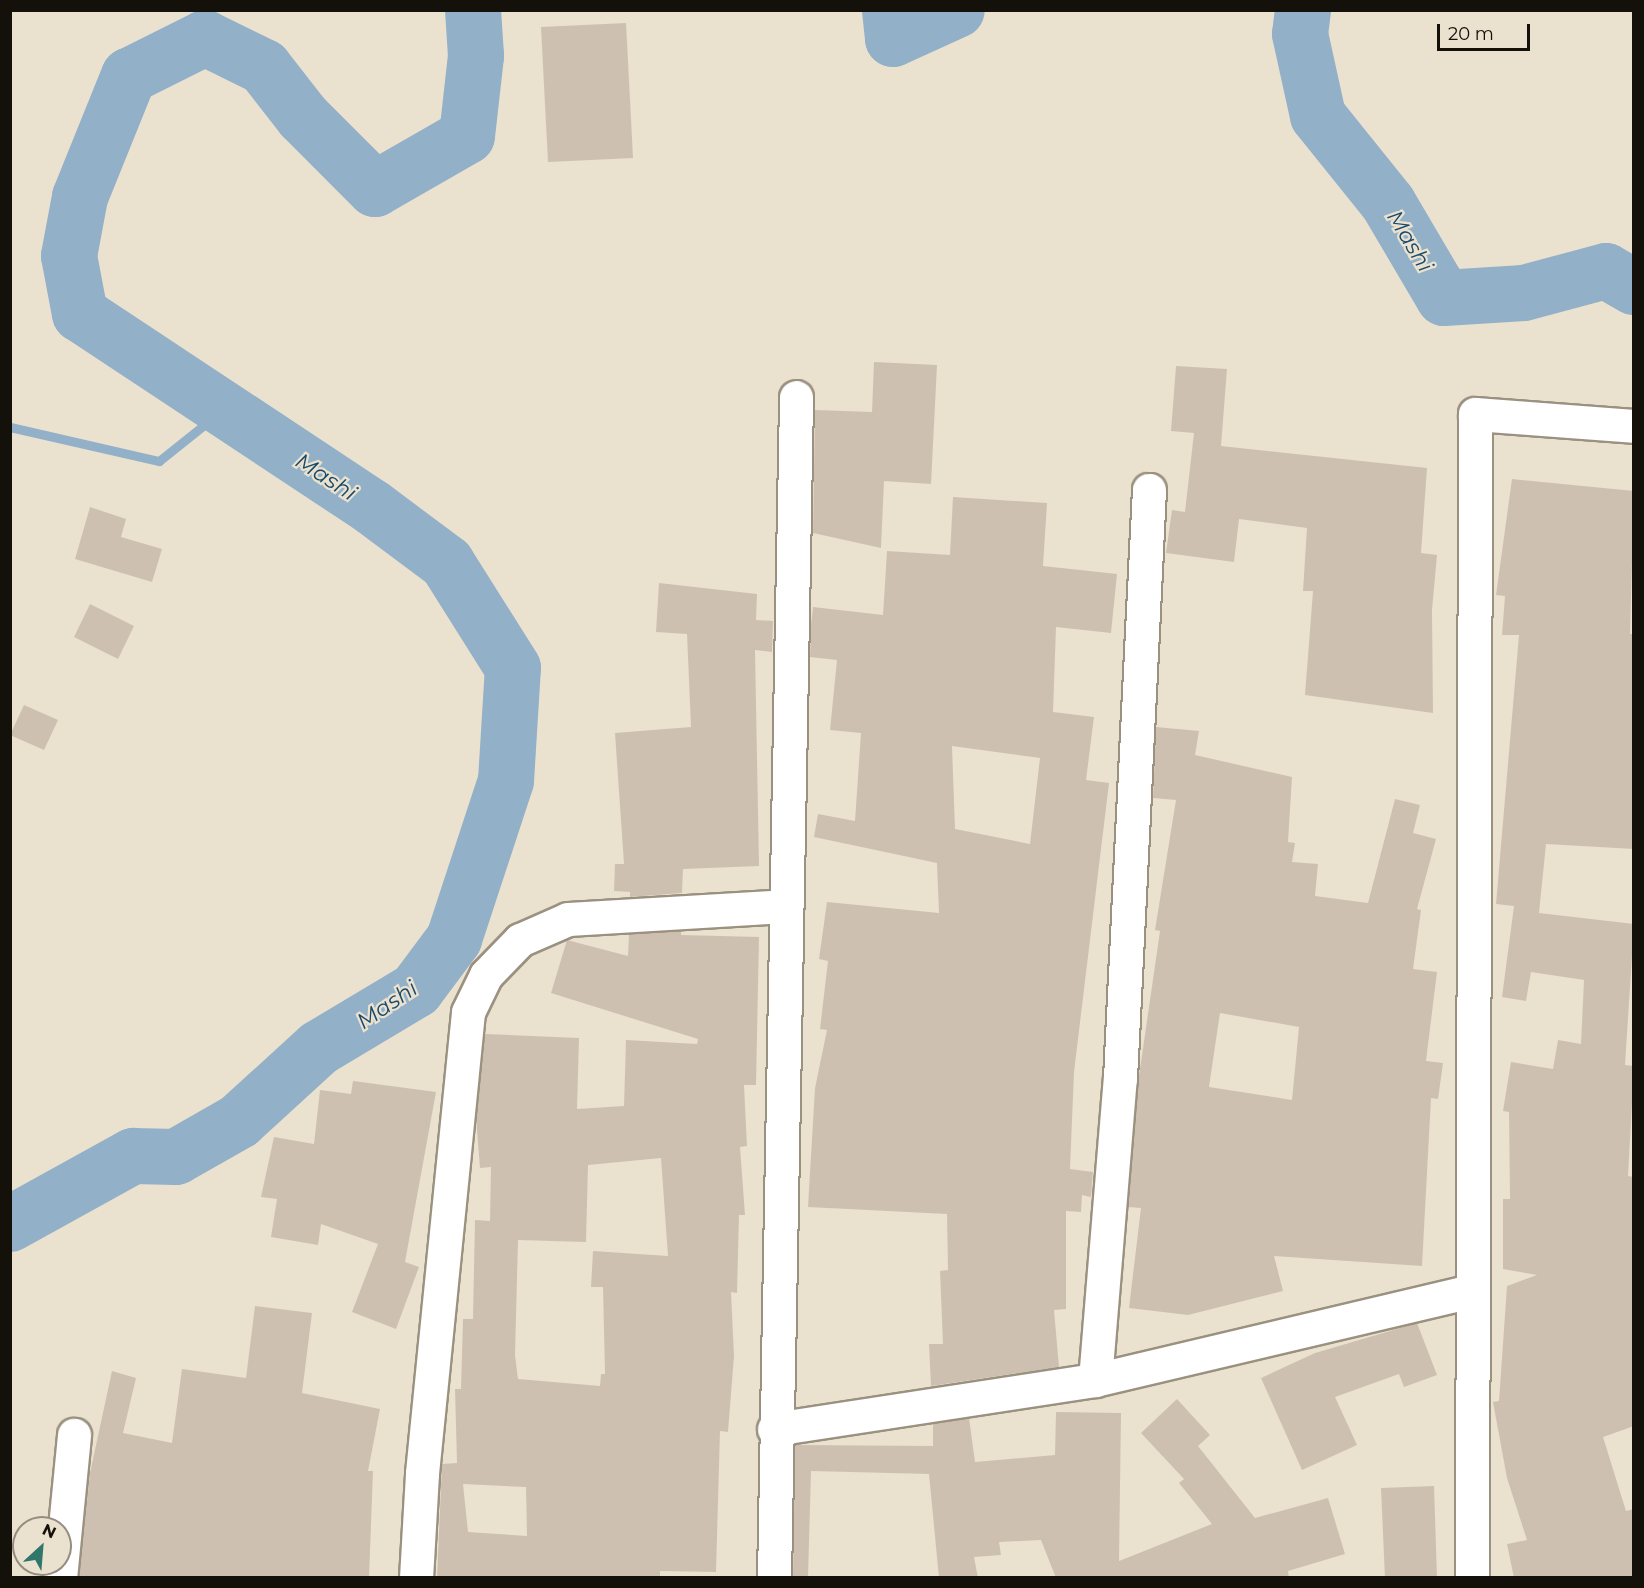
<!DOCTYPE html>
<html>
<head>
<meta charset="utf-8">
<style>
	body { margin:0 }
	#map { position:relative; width:1644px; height:1588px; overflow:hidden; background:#ebe1cf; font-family:Montserrat,sans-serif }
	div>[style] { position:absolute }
	.stream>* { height:9px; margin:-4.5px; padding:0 4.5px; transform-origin:4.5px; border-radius:4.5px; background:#92b0c7 }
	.river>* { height:56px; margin:-28px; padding:0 28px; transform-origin:28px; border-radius:28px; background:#92b0c7 }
	.building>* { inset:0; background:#cec0b1 }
	.roads { filter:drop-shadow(2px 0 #9b9180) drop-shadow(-2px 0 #9b9180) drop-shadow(0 2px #9b9180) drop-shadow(0 -2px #9b9180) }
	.street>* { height:33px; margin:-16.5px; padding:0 16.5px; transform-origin:16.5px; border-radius:16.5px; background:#fff }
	span { translate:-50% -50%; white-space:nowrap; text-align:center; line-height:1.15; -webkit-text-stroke:4.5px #ebe1cf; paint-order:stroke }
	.water-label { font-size:22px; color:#174a6b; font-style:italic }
	.frame { position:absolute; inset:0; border:12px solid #14100a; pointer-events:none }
	.north { position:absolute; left:12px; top:1516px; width:60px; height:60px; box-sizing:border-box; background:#ebe1cf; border:2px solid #958d80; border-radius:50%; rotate:26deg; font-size:16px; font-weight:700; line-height:24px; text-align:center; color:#14100a }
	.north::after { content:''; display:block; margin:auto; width:21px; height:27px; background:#30766b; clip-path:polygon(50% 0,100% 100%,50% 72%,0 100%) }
	.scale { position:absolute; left:1437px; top:24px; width:93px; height:27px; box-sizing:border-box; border:3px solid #14100a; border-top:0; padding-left:8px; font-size:18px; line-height:21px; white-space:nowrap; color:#14100a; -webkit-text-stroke:4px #ebe1cf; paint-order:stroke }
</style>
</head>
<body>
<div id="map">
	<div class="stream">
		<i style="left:10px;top:427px;width:153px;rotate:12.9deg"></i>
		<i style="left:159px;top:461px;width:82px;rotate:-38.6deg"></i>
	</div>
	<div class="river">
		<i style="left:890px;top:10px;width:29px;rotate:84deg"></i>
		<i style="left:893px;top:39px;width:70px;rotate:-24.4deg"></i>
		<i style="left:1303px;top:10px;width:24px;rotate:97deg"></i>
		<i style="left:1300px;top:34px;width:84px;rotate:77.6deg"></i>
		<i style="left:1318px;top:116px;width:112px;rotate:51.2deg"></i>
		<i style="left:1388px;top:203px;width:110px;rotate:59.5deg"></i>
		<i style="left:1444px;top:298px;width:80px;rotate:-3.6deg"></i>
		<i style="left:1524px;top:293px;width:85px;rotate:-15deg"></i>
		<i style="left:1606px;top:271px;width:32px;rotate:30deg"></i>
		<i style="left:10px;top:1224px;width:141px;rotate:-28.9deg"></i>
		<i style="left:133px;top:1156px;width:43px;rotate:1.3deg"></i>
		<i style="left:176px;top:1157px;width:73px;rotate:-29.7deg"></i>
		<i style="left:239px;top:1121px;width:108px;rotate:-42.4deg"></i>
		<i style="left:319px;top:1048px;width:113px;rotate:-30.9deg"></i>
		<i style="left:416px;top:990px;width:64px;rotate:-53.3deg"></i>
		<i style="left:454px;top:939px;width:166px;rotate:-71.8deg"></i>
		<i style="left:506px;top:781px;width:113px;rotate:-86.5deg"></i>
		<i style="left:513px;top:668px;width:124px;rotate:-122.2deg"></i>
		<i style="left:447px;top:563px;width:94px;rotate:-143.3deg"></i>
		<i style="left:372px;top:507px;width:350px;rotate:-146.5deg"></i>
		<i style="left:80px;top:314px;width:59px;rotate:-100.7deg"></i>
		<i style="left:69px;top:256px;width:60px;rotate:-79.4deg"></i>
		<i style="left:80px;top:197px;width:131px;rotate:-68deg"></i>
		<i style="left:129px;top:76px;width:85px;rotate:-26.6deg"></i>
		<i style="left:205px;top:38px;width:66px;rotate:26.2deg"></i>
		<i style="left:264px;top:67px;width:63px;rotate:52deg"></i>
		<i style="left:303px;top:117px;width:102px;rotate:45deg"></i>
		<i style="left:375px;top:189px;width:106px;rotate:-29.9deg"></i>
		<i style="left:467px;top:136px;width:81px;rotate:-83.6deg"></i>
		<i style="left:476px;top:56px;width:46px;rotate:-93.7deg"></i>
	</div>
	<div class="building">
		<i style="clip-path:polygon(626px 23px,633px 158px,548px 162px,541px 27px)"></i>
		<i style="clip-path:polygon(874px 362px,937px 365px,931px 484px,884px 481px,881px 548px,813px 533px,815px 410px,872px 412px)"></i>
		<i style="clip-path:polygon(1176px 366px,1227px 369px,1221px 446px,1427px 468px,1421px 553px,1437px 555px,1432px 610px,1433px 713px,1305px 695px,1313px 591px,1303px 591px,1307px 528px,1239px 519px,1234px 562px,1166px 553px,1172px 510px,1185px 512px,1194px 433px,1171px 431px)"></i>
		<i style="clip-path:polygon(1512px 479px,1634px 491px,1630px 634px,1634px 634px,1634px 849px,1546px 844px,1539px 913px,1634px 924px,1625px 1065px,1634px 1066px,1628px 1176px,1634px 1177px,1634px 1426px,1603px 1437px,1626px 1511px,1634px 1509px,1634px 1578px,1514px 1578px,1507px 1544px,1527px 1540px,1507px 1478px,1493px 1402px,1499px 1401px,1507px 1286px,1537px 1275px,1503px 1269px,1503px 1199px,1510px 1199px,1509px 1112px,1503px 1111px,1511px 1062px,1553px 1069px,1558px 1040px,1581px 1044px,1584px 980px,1531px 972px,1526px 1001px,1502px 997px,1514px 906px,1496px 904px,1519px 635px,1502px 635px,1505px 596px,1496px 595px)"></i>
		<i style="clip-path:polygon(evenodd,953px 497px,1047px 503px,1043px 566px,1117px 574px,1111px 633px,1056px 627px,1053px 712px,1094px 717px,1086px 780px,1109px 783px,1074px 1072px,1070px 1169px,1093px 1172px,1091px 1197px,1082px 1195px,1081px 1212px,1066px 1211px,1066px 1309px,1054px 1310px,1059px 1367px,931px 1386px,929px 1344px,943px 1344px,940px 1271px,948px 1270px,947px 1214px,808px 1207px,815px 1088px,827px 1030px,820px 1029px,828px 961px,819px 959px,827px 902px,939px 913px,937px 863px,814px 837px,818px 814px,855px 821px,861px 733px,830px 730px,837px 660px,810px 657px,811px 625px,813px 607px,883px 615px,887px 551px,950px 555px,953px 497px,952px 746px,1040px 758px,1030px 844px,955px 829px,952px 746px)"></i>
		<i style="clip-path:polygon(90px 507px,126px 519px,121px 537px,162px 549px,152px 582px,75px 559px)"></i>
		<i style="clip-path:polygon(659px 583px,757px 594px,756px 620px,773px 621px,772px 652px,755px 650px,759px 866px,683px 869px,682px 893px,630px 897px,630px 892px,614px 891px,615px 864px,624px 864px,615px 733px,691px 727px,687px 634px,656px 632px)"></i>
		<i style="clip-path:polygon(90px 604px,134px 626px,118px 659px,74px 637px)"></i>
		<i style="clip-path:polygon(24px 705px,58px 720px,44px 750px,10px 735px)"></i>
		<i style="clip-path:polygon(evenodd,1156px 727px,1199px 731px,1195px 755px,1292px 777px,1288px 842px,1295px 843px,1292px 862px,1318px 864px,1315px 896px,1368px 903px,1395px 799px,1420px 805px,1413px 833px,1436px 839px,1417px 909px,1421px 910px,1413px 969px,1437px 972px,1426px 1061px,1443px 1063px,1438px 1099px,1431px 1098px,1422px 1266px,1274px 1256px,1283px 1291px,1188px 1315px,1129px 1308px,1141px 1208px,1129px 1207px,1129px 1201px,1139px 1076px,1160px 931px,1155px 930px,1176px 800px,1153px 798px,1156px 727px,1220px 1013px,1299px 1027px,1292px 1100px,1209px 1087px,1220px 1013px)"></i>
		<i style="clip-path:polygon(evenodd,681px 931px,681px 935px,759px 937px,756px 1085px,744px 1085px,747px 1146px,740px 1147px,745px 1215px,739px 1215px,737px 1293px,731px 1292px,734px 1356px,728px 1432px,720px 1431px,716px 1572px,660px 1571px,660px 1578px,437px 1578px,442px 1464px,457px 1463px,455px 1389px,461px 1389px,463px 1319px,473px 1319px,475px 1220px,490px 1221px,491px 1167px,480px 1168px,476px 1117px,485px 1034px,579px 1038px,577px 1109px,624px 1106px,626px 1040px,697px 1044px,698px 1039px,551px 993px,567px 940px,628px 956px,629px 934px,681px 931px,661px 1158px,668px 1256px,593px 1251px,591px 1287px,603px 1287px,605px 1374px,601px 1374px,600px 1386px,518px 1379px,515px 1355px,518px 1240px,586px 1242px,588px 1165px,661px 1158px,681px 931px,463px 1484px,526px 1487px,527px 1536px,468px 1532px,463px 1484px)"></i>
		<i style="clip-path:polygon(353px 1081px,436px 1092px,405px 1262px,419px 1267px,396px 1329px,352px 1312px,378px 1244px,321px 1224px,318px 1245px,271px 1237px,277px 1199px,261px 1197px,274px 1137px,314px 1144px,320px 1090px,351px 1094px)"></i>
		<i style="clip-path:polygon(255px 1306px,312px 1313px,302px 1393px,380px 1409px,368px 1471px,373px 1471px,369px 1578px,79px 1578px,90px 1473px,112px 1371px,136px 1378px,123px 1433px,172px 1443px,182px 1369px,246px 1378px)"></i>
		<i style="clip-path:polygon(1417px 1323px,1437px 1375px,1404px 1387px,1399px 1374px,1335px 1397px,1357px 1445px,1302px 1470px,1261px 1378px,1315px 1353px)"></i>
		<i style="clip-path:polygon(1177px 1399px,1210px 1435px,1198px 1446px,1255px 1518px,1328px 1498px,1345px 1554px,1288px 1571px,1289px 1578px,1056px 1578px,1041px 1540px,999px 1542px,1001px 1555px,974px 1557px,978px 1578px,939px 1578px,929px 1474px,811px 1471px,808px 1578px,793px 1578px,795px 1445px,933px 1446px,933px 1424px,969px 1418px,975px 1462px,1055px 1455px,1056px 1412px,1121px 1413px,1119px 1561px,1212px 1524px,1179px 1483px,1184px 1479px,1141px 1433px)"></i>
		<i style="clip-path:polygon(1434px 1486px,1437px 1578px,1385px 1578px,1381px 1488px)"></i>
	</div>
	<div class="roads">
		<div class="street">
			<i style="left:1095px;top:1380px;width:303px;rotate:-85.3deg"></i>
			<i style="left:1120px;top:1078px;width:589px;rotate:-87.18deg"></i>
			<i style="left:774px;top:1429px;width:325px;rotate:-8.7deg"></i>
			<i style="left:1095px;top:1380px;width:387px;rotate:-13.3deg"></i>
			<i style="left:60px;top:1578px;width:144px;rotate:-84.4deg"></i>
			<i style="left:416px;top:1578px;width:105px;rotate:-86.7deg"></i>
			<i style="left:422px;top:1473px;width:463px;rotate:-84.3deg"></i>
			<i style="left:468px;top:1012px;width:41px;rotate:-64.1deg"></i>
			<i style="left:486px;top:975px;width:49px;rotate:-45.8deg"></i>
			<i style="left:520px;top:940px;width:52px;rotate:-23.6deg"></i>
			<i style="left:568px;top:919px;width:217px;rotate:-3.4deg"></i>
			<i style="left:774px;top:1578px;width:1181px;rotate:-88.93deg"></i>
			<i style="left:1472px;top:1578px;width:1164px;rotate:-89.85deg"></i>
			<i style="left:1475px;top:414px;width:159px;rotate:4.3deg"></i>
		</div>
	</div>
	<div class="water-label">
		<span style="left:1410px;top:241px;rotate:59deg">Mashi</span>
		<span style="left:326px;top:477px;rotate:33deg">Mashi</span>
		<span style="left:387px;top:1005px;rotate:-34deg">Mashi</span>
	</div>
	<div class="frame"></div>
	<div class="north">N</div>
	<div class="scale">20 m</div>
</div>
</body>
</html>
